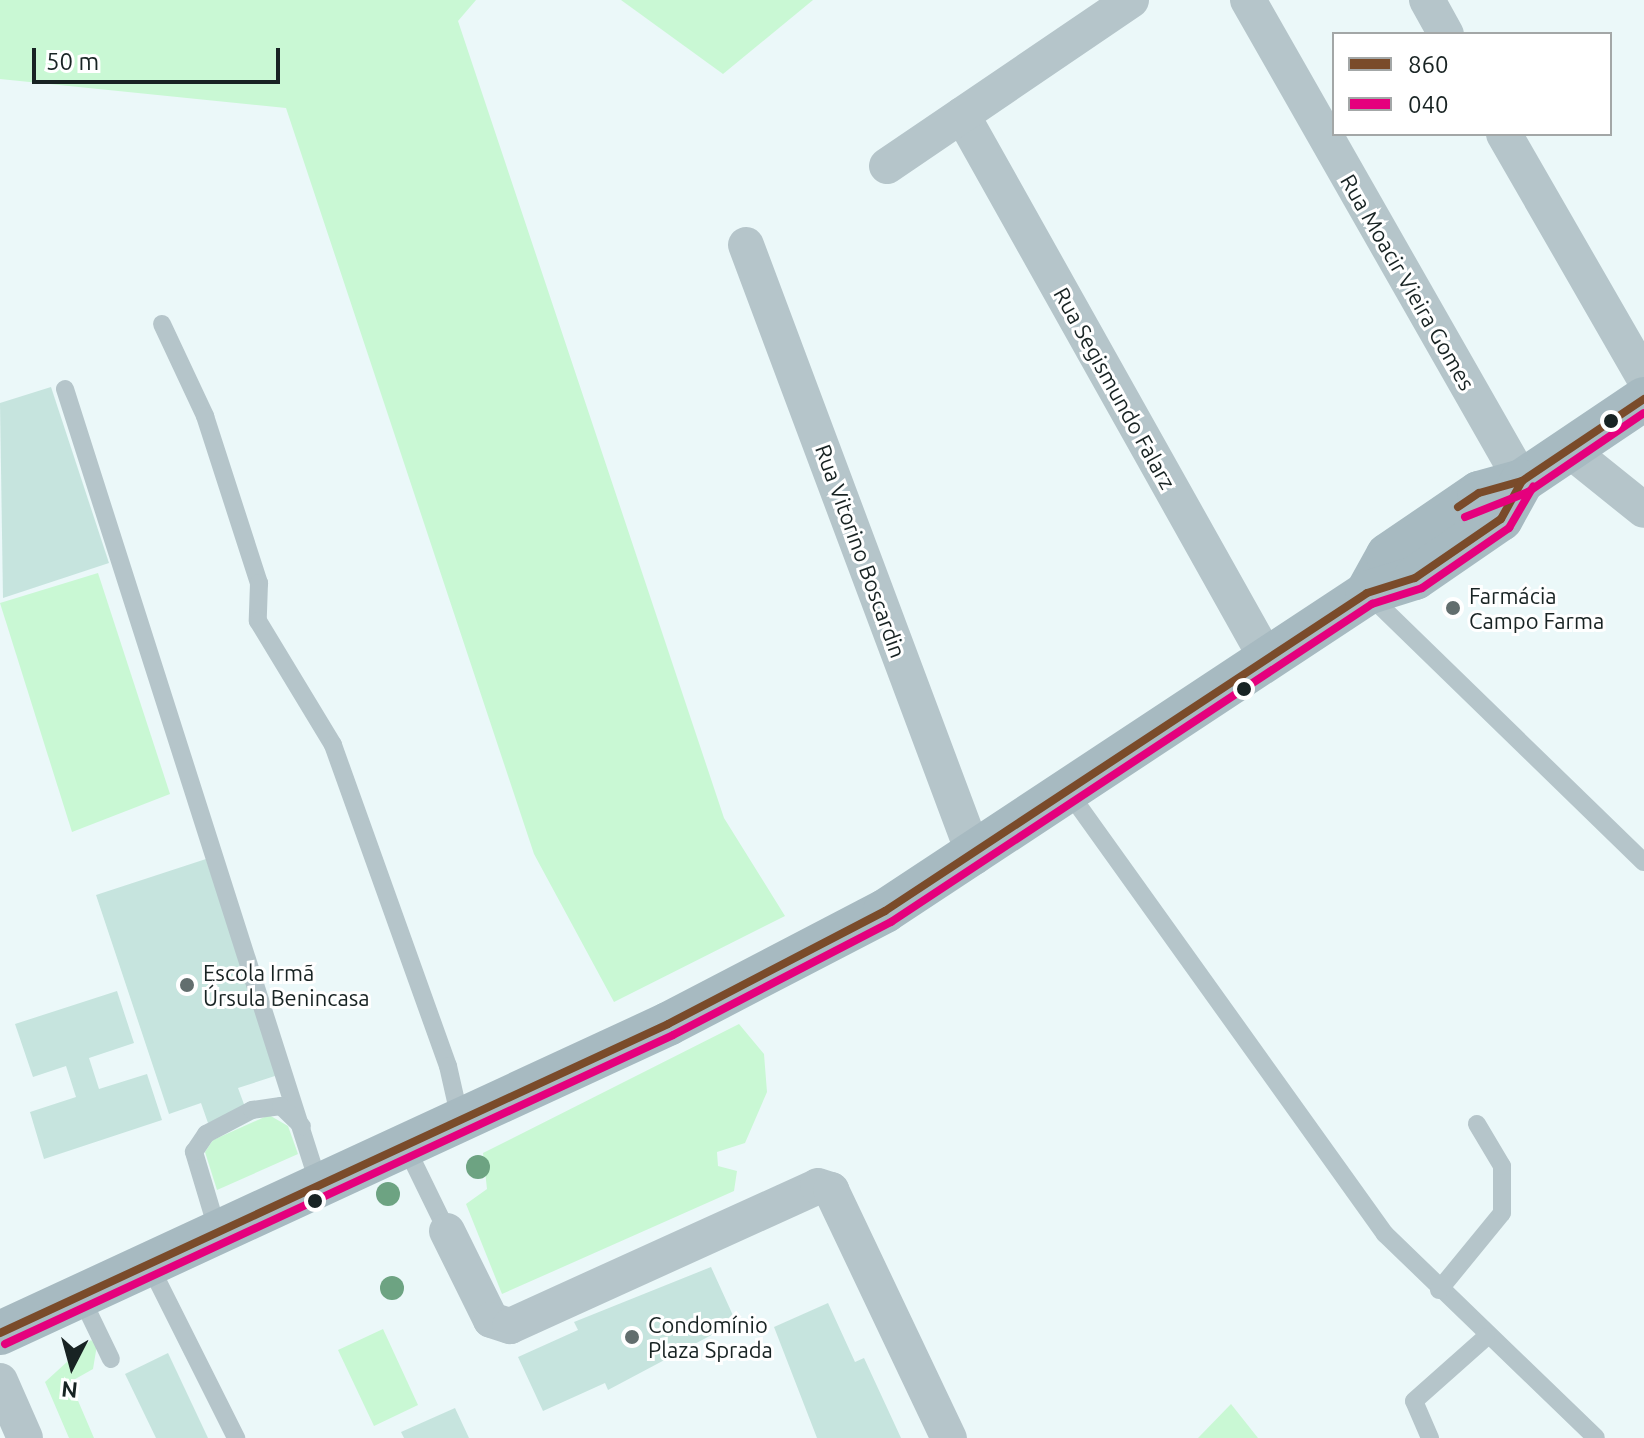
<!DOCTYPE html>
<html>
<head>
<meta charset="utf-8">
<style>
	body { margin:0 }
	#map { position:relative; width:1644px; height:1438px; overflow:hidden; background:#ebf8f9; font-family:Ubuntu,sans-serif }
	div>[style] { position:absolute }
	.green>* { inset:0; background:#c9f8d4 }
	.building>* { inset:0; background:#c6e4de }
	.lane>* { height:18px; margin:-9px; padding:0 9px; transform-origin:9px; border-radius:9px; background:#b5c5ca }
	.street>* { height:36px; margin:-18px; padding:0 18px; transform-origin:18px; border-radius:18px; background:#b5c5ca }
	.secondary>* { height:44px; margin:-22px; padding:0 22px; transform-origin:22px; border-radius:22px; background:#a7bac1 }
	.bus-1>* { height:8px; margin:-4px; padding:0 4px; transform-origin:4px; border-radius:4px; background:#7a4b2a }
	.bus-2>* { height:8px; margin:-4px; padding:0 4px; transform-origin:4px; border-radius:4px; background:#e5007d }
	.trees>* { width:24px; height:24px; margin:-12px; border-radius:50%; background:#6da382 }
	.dots>* { width:22px; height:22px; translate:-50% -50%; box-sizing:border-box; border:4px solid #fff; border-radius:50% }
	span { translate:-50% -50%; white-space:nowrap; text-align:center; line-height:1.15; -webkit-text-stroke:6px #fff; paint-order:stroke }
	.street-label { font-size:22px; color:#182323 }
	.poi-label { font-size:22px; color:#182323 }
	.left { translate:0 -50%; text-align:left }
	.legend { position:absolute; left:1332px; top:32px; width:280px; height:104px; box-sizing:border-box; background:#fff; border:2px solid #a3a7a7; margin:0; padding:10px 14px; list-style:none; font-size:24px; color:#182323 }
	.legend li { display:flex; align-items:center; gap:16px; height:40px }
	.legend b { width:40px; border:2px solid #a3a7a7 }
	.north { position:absolute; left:32px; top:1326px; width:80px; height:80px; -webkit-text-stroke:6px #fff; paint-order:stroke; rotate:186deg; font-size:22px; font-weight:700; line-height:32px; text-align:center; color:#182323 }
	.north::after { content:''; display:block; margin:auto; width:28px; height:36px; background:#182323; clip-path:polygon(50% 0,100% 100%,50% 72%,0 100%) }
	.scale { position:absolute; left:32px; top:48px; width:248px; height:36px; box-sizing:border-box; border:4px solid #182323; border-top:0; padding-left:10px; font-size:24px; line-height:28px; white-space:nowrap; color:#182323; -webkit-text-stroke:6px #fff; paint-order:stroke }
</style>
</head>
<body>
<div id="map">
	<div class="green">
		<i style="clip-path:polygon(0 0,476px 0,458px 21px,724px 818px,785px 916px,614px 1002px,534px 854px,286px 108px,0 79px)"></i>
		<i style="clip-path:polygon(621px 0,813px 0,723px 74px)"></i>
		<i style="clip-path:polygon(98px 573px,170px 794px,72px 832px,0 603px)"></i>
		<i style="clip-path:polygon(739px 1024px,764px 1054px,767px 1092px,745px 1143px,717px 1152px,718px 1166px,737px 1171px,734px 1191px,502px 1294px,466px 1204px,487px 1189px,483px 1153px)"></i>
		<i style="clip-path:polygon(269px 1115px,288px 1126px,298px 1154px,217px 1190px,205px 1152px,213px 1140px)"></i>
		<i style="clip-path:polygon(383px 1329px,418px 1405px,374px 1426px,338px 1350px)"></i>
		<i style="clip-path:polygon(91px 1340px,97px 1345px,93px 1369px,70px 1382px,94px 1438px,69px 1438px,45px 1382px)"></i>
		<i style="clip-path:polygon(1231px 1404px,1258px 1438px,1198px 1438px)"></i>
	</div>
	<div class="building">
		<i style="clip-path:polygon(51px 387px,109px 563px,3px 598px,0 403px)"></i>
		<i style="clip-path:polygon(206px 859px,278px 1075px,238px 1088px,245px 1107px,208px 1123px,201px 1103px,169px 1114px,96px 895px)"></i>
		<i style="clip-path:polygon(117px 991px,134px 1043px,89px 1058px,99px 1089px,147px 1074px,162px 1120px,44px 1159px,30px 1112px,76px 1097px,66px 1066px,33px 1077px,15px 1024px)"></i>
		<i style="clip-path:polygon(711px 1267px,736px 1322px,608px 1390px,605px 1383px,543px 1411px,518px 1357px,578px 1330px,574px 1322px)"></i>
		<i style="clip-path:polygon(828px 1303px,855px 1362px,864px 1358px,901px 1438px,817px 1438px,774px 1327px)"></i>
		<i style="clip-path:polygon(168px 1353px,208px 1438px,156px 1438px,125px 1374px)"></i>
		<i style="clip-path:polygon(455px 1408px,469px 1438px,404px 1438px,401px 1432px)"></i>
	</div>
	<div class="lane">
		<i style="left:162px;top:324px;width:102px;rotate:64.9deg"></i>
		<i style="left:205px;top:416px;width:176px;rotate:72.1deg"></i>
		<i style="left:259px;top:583px;width:38px;rotate:92deg"></i>
		<i style="left:258px;top:621px;width:145px;rotate:58.8deg"></i>
		<i style="left:333px;top:745px;width:341px;rotate:70.3deg"></i>
		<i style="left:448px;top:1066px;width:54px;rotate:77.2deg"></i>
		<i style="left:65px;top:389px;width:836px;rotate:72.3deg"></i>
		<i style="left:1369px;top:595px;width:383px;rotate:44.2deg"></i>
		<i style="left:1070px;top:794px;width:541px;rotate:54.4deg"></i>
		<i style="left:1385px;top:1234px;width:293px;rotate:44deg"></i>
		<i style="left:405px;top:1145px;width:96px;rotate:64deg"></i>
		<i style="left:218px;top:1232px;width:84px;rotate:-106.7deg"></i>
		<i style="left:194px;top:1152px;width:22px;rotate:-56deg"></i>
		<i style="left:206px;top:1134px;width:52px;rotate:-27.6deg"></i>
		<i style="left:252px;top:1110px;width:29px;rotate:-8deg"></i>
		<i style="left:281px;top:1106px;width:29px;rotate:44deg"></i>
		<i style="left:149px;top:1264px;width:195px;rotate:63.4deg"></i>
		<i style="left:1439px;top:1290px;width:99px;rotate:-50.7deg"></i>
		<i style="left:1502px;top:1213px;width:47px;rotate:-90deg"></i>
		<i style="left:1502px;top:1166px;width:49px;rotate:-120.8deg"></i>
		<i style="left:80px;top:1295px;width:71px;rotate:64.2deg"></i>
		<i style="left:1430px;top:1438px;width:40px;rotate:-113.4deg"></i>
		<i style="left:1414px;top:1401px;width:96px;rotate:-41.6deg"></i>
	</div>
	<div class="street">
		<i style="left:1248px;top:0;width:554px;rotate:60.33deg"></i>
		<i style="left:1427px;top:0;width:39px;rotate:61deg"></i>
		<i style="left:962px;top:115px;width:626px;rotate:60.73deg"></i>
		<i style="left:1504px;top:134px;width:280px;rotate:60.1deg"></i>
		<i style="left:887px;top:166px;width:295px;rotate:-34.2deg"></i>
		<i style="left:746px;top:245px;width:653px;rotate:69.49deg"></i>
		<i style="left:1568px;top:449px;width:97px;rotate:38.8deg"></i>
		<i style="left:447px;top:1231px;width:99px;rotate:63.7deg"></i>
		<i style="left:491px;top:1320px;width:20px;rotate:18deg"></i>
		<i style="left:510px;top:1326px;width:338px;rotate:-24.4deg"></i>
		<i style="left:818px;top:1186px;width:14px;rotate:17deg"></i>
		<i style="left:831px;top:1190px;width:275px;rotate:64.6deg"></i>
		<i style="left:0;top:1381px;width:62px;rotate:66.3deg"></i>
	</div>
	<div class="secondary">
		<i style="left:1367px;top:593px;width:43px;rotate:-61.1deg"></i>
		<i style="left:1388px;top:555px;width:110px;rotate:-34.3deg"></i>
		<i style="left:1479px;top:493px;width:45px;rotate:-15.6deg"></i>
		<i style="left:1522px;top:481px;width:147px;rotate:-33.9deg"></i>
		<i style="left:0;top:1333px;width:736px;rotate:-24.82deg"></i>
		<i style="left:668px;top:1024px;width:245px;rotate:-27.5deg"></i>
		<i style="left:885px;top:911px;width:577px;rotate:-33.41deg"></i>
		<i style="left:1367px;top:593px;width:50px;rotate:-17.4deg"></i>
		<i style="left:1415px;top:578px;width:104px;rotate:-34.5deg"></i>
		<i style="left:1501px;top:519px;width:43px;rotate:-61.1deg"></i>
	</div>
	<div class="bus-1">
		<i style="left:1458px;top:507px;width:25px;rotate:-34deg"></i>
		<i style="left:1479px;top:493px;width:45px;rotate:-15.6deg"></i>
		<i style="left:1522px;top:481px;width:147px;rotate:-33.9deg"></i>
		<i style="left:0;top:1333px;width:736px;rotate:-24.82deg"></i>
		<i style="left:668px;top:1024px;width:245px;rotate:-27.5deg"></i>
		<i style="left:885px;top:911px;width:577px;rotate:-33.41deg"></i>
		<i style="left:1367px;top:593px;width:50px;rotate:-17.4deg"></i>
		<i style="left:1415px;top:578px;width:104px;rotate:-34.5deg"></i>
		<i style="left:1501px;top:519px;width:43px;rotate:-61.1deg"></i>
	</div>
	<div class="bus-2">
		<i style="left:1465px;top:517px;width:68px;rotate:-21.6deg"></i>
		<i style="left:1528px;top:492px;width:140px;rotate:-34.3deg"></i>
		<i style="left:5px;top:1344px;width:736px;rotate:-24.82deg"></i>
		<i style="left:673px;top:1035px;width:246px;rotate:-27.4deg"></i>
		<i style="left:891px;top:922px;width:577px;rotate:-33.47deg"></i>
		<i style="left:1372px;top:604px;width:52px;rotate:-17.7deg"></i>
		<i style="left:1422px;top:588px;width:106px;rotate:-34.6deg"></i>
		<i style="left:1509px;top:528px;width:48px;rotate:-59.7deg"></i>
	</div>
	<div class="trees">
		<i style="left:478px;top:1167px"></i>
		<i style="left:388px;top:1194px"></i>
		<i style="left:392px;top:1288px"></i>
	</div>
	<div class="dots">
		<i style="left:1611px;top:421px;background:#182323"></i>
		<i style="left:1453px;top:608px;background:#626e6e"></i>
		<i style="left:1244px;top:689px;background:#182323"></i>
		<i style="left:187px;top:985px;background:#626e6e"></i>
		<i style="left:315px;top:1201px;background:#182323"></i>
		<i style="left:632px;top:1337px;background:#626e6e"></i>
	</div>
	<div class="street-label">
		<span style="left:1408px;top:282px;rotate:60deg">Rua Moacir Vieira Gomes</span>
		<span style="left:1115px;top:388px;rotate:61deg">Rua Segismundo Falarz</span>
		<span style="left:861px;top:551px;rotate:70deg">Rua Vitorino Boscardin</span>
	</div>
	<div class="poi-label">
		<span class="left" style="left:1469px;top:608px">Farmácia<br>Campo Farma</span>
		<span class="left" style="left:203px;top:985px">Escola Irmã<br>Úrsula Benincasa</span>
		<span class="left" style="left:648px;top:1337px">Condomínio<br>Plaza Sprada</span>
	</div>
	<ul class="legend">
	<li><b style="height:10px;background:#7a4b2a"></b>860</li>
	<li><b style="height:10px;background:#e5007d"></b>040</li>
	</ul>
	<div class="north">N</div>
	<div class="scale">50 m</div>
</div>
</body>
</html>
